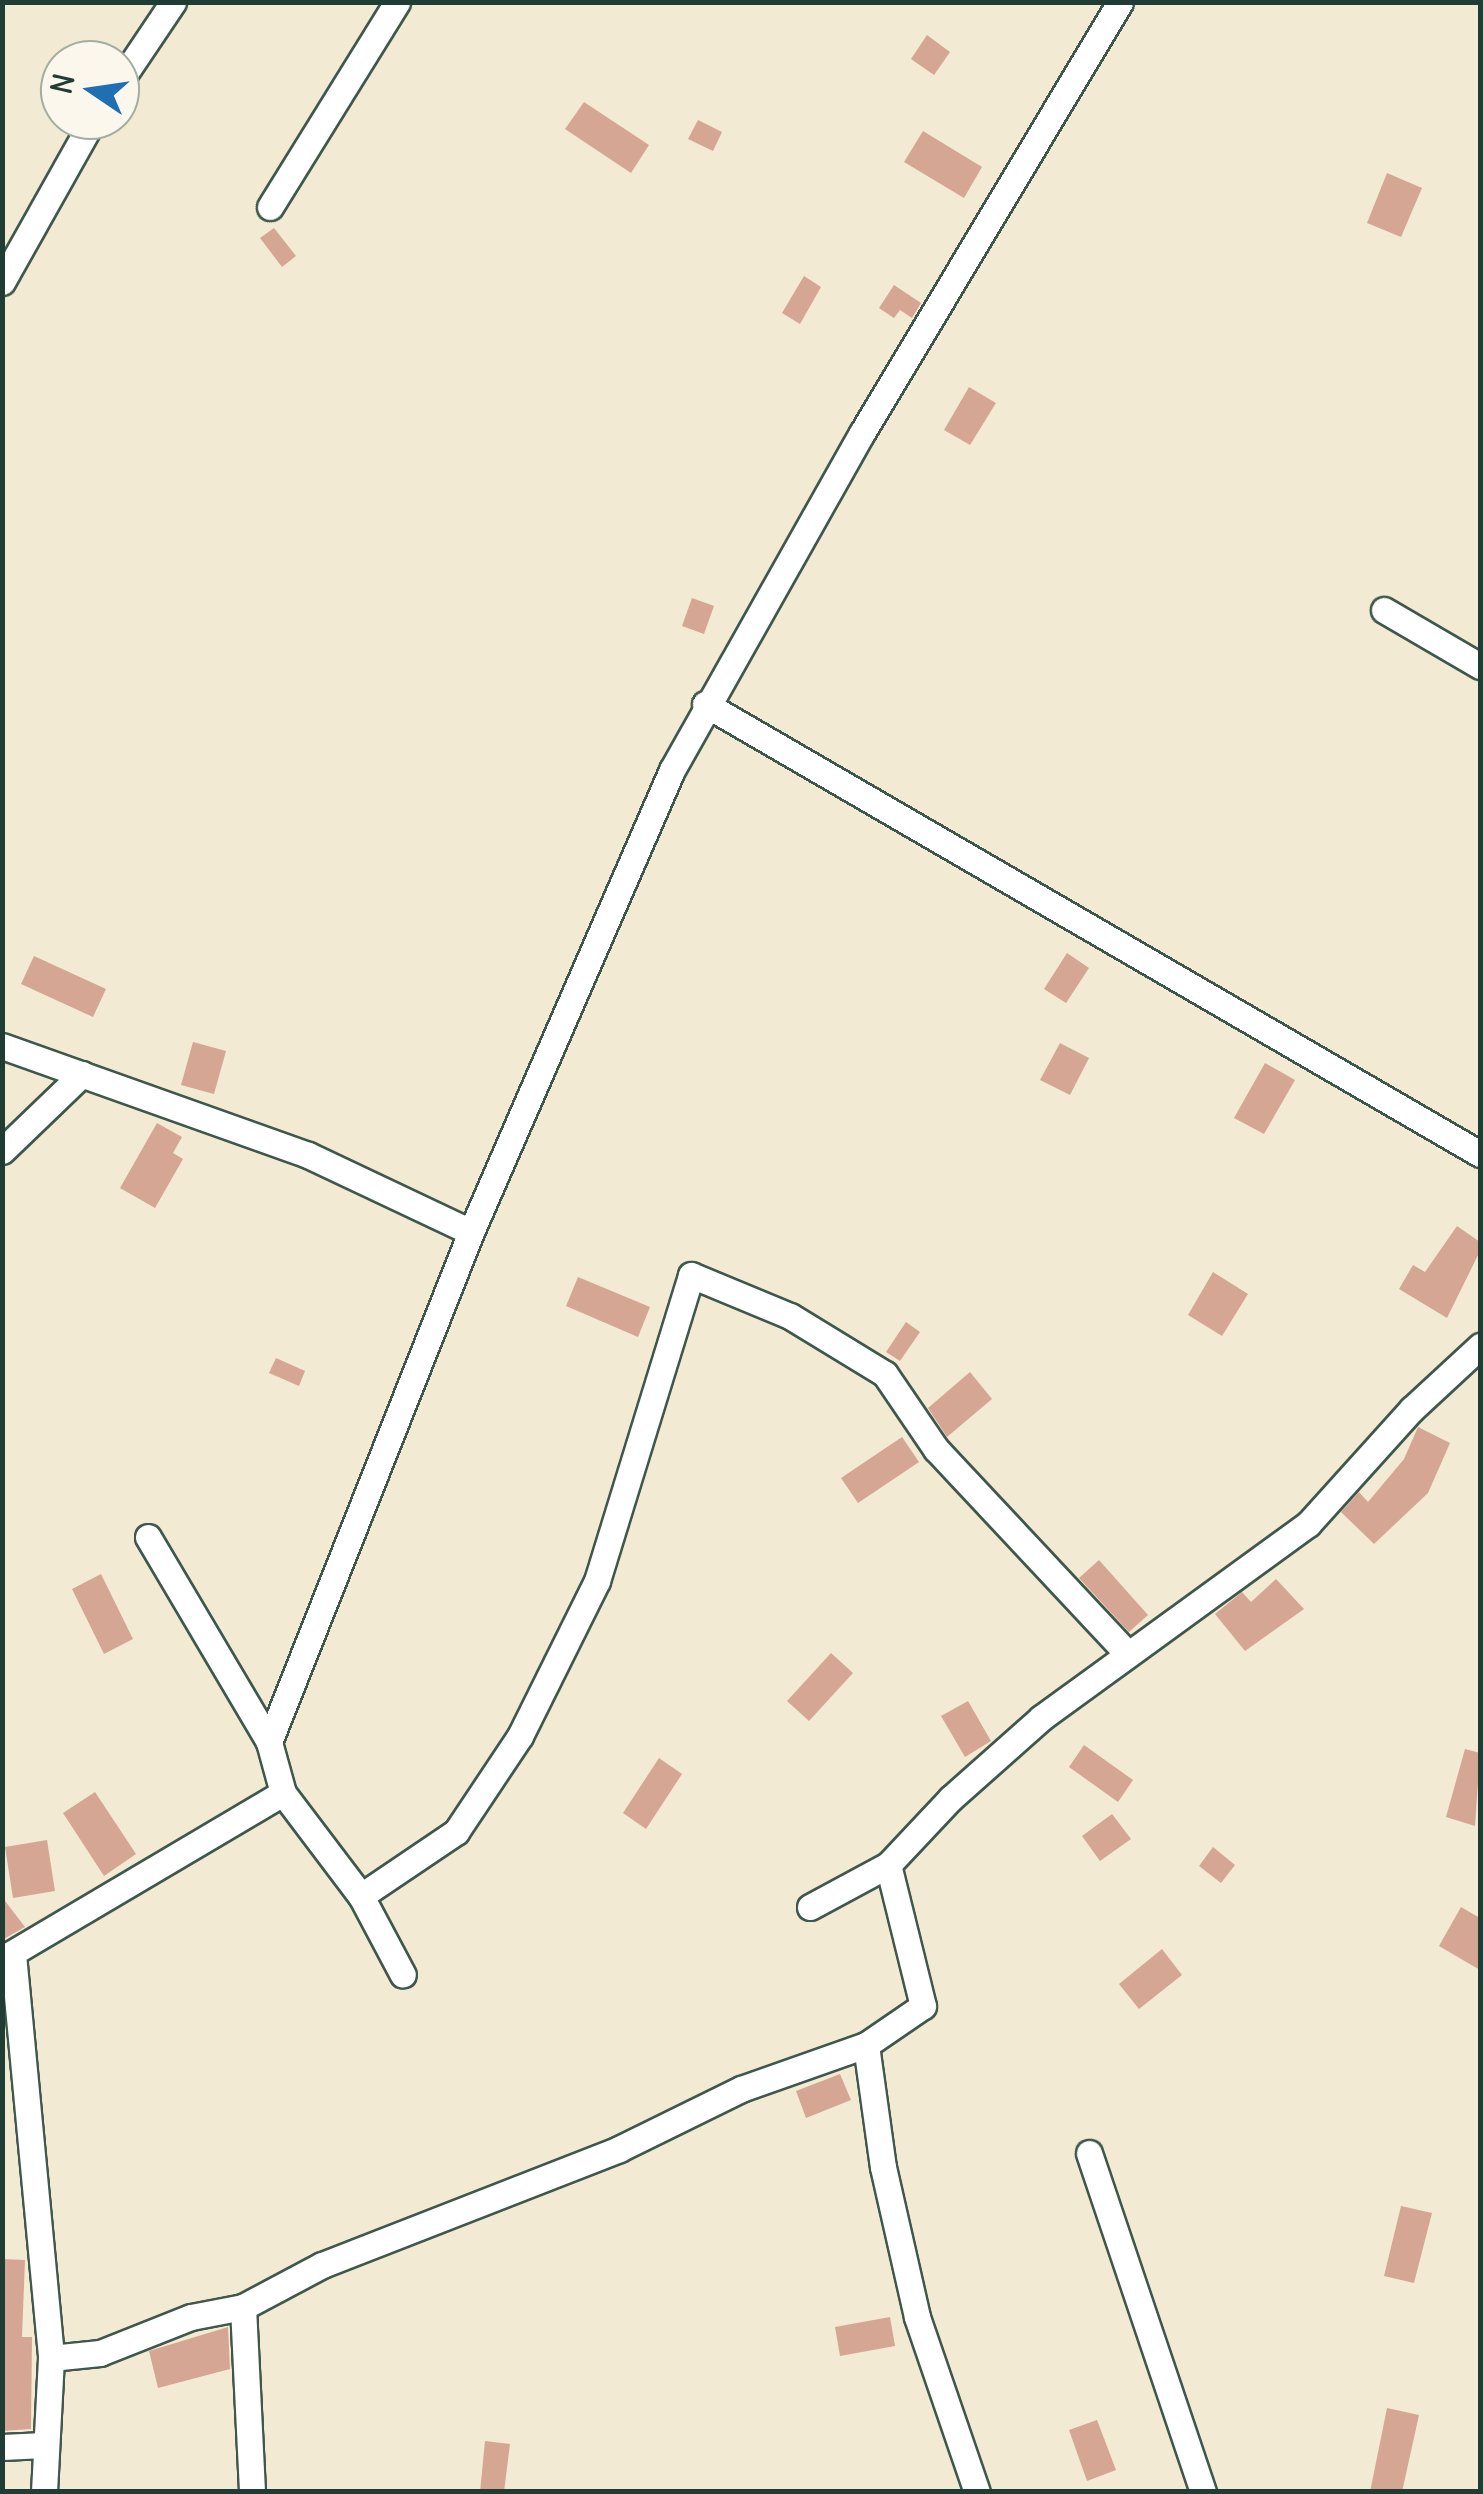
<!DOCTYPE html>
<html>
<head>
<meta charset="utf-8">
<style>
	body { margin:0 }
	#map { position:relative; width:1483px; height:2494px; overflow:hidden; background:#f2ead2; font-family:Delius,sans-serif }
	div>[style] { position:absolute }
	.building>* { inset:0; background:#d6a694 }
	.roads { filter:drop-shadow(2px 0 #3f574c) drop-shadow(-2px 0 #3f574c) drop-shadow(0 2px #3f574c) drop-shadow(0 -2px #3f574c) }
	.minor>* { height:25px; margin:-12.5px; padding:0 12.5px; transform-origin:12.5px; border-radius:12.5px; background:#fff }
	span { translate:-50% -50%; white-space:nowrap; text-align:center; line-height:1.15; -webkit-text-stroke:9px #fbf7ec; paint-order:stroke }
	.frame { position:absolute; inset:0; border:5px solid #1f3d34; pointer-events:none }
	.north { position:absolute; left:40px; top:40px; width:100px; height:100px; box-sizing:border-box; background:#fbf7ec; border:2px solid #a3ada2; border-radius:50%; rotate:283deg; font-size:28px; font-weight:700; line-height:40px; text-align:center; color:#1f3d34 }
	.north::after { content:''; display:block; margin:auto; width:35px; height:45px; background:#1f6fb2; clip-path:polygon(50% 0,100% 100%,50% 72%,0 100%) }
</style>
</head>
<body>
<div id="map">
	<div class="building">
		<i style="clip-path:polygon(927px 35px,950px 52px,934px 75px,911px 59px)"></i>
		<i style="clip-path:polygon(584px 102px,649px 145px,631px 173px,565px 129px)"></i>
		<i style="clip-path:polygon(698px 120px,722px 132px,713px 151px,688px 139px)"></i>
		<i style="clip-path:polygon(923px 131px,982px 167px,964px 198px,904px 162px)"></i>
		<i style="clip-path:polygon(1387px 173px,1422px 188px,1401px 237px,1367px 223px)"></i>
		<i style="clip-path:polygon(274px 228px,296px 256px,282px 267px,260px 238px)"></i>
		<i style="clip-path:polygon(804px 276px,821px 287px,800px 324px,782px 313px)"></i>
		<i style="clip-path:polygon(894px 285px,921px 303px,912px 318px,900px 310px,894px 318px,879px 308px)"></i>
		<i style="clip-path:polygon(969px 387px,996px 403px,970px 445px,944px 430px)"></i>
		<i style="clip-path:polygon(692px 598px,714px 606px,704px 634px,682px 626px)"></i>
		<i style="clip-path:polygon(1067px 953px,1089px 968px,1066px 1003px,1044px 989px)"></i>
		<i style="clip-path:polygon(34px 956px,106px 989px,93px 1017px,21px 984px)"></i>
		<i style="clip-path:polygon(193px 1042px,226px 1051px,214px 1094px,181px 1085px)"></i>
		<i style="clip-path:polygon(1060px 1043px,1089px 1058px,1070px 1095px,1040px 1080px)"></i>
		<i style="clip-path:polygon(1265px 1063px,1295px 1080px,1264px 1134px,1234px 1118px)"></i>
		<i style="clip-path:polygon(157px 1123px,182px 1137px,173px 1153px,183px 1159px,155px 1208px,120px 1188px)"></i>
		<i style="clip-path:polygon(1457px 1226px,1480px 1242px,1480px 1251px,1447px 1318px,1399px 1289px,1413px 1265px,1425px 1272px)"></i>
		<i style="clip-path:polygon(1213px 1272px,1248px 1294px,1222px 1336px,1188px 1315px)"></i>
		<i style="clip-path:polygon(578px 1277px,650px 1307px,638px 1337px,566px 1306px)"></i>
		<i style="clip-path:polygon(906px 1322px,920px 1332px,900px 1361px,886px 1352px)"></i>
		<i style="clip-path:polygon(276px 1358px,305px 1371px,299px 1386px,269px 1373px)"></i>
		<i style="clip-path:polygon(970px 1372px,992px 1399px,947px 1437px,928px 1408px)"></i>
		<i style="clip-path:polygon(1418px 1427px,1450px 1443px,1428px 1493px,1374px 1544px,1341px 1512px,1359px 1492px,1368px 1502px,1404px 1459px)"></i>
		<i style="clip-path:polygon(902px 1437px,919px 1462px,858px 1503px,841px 1478px)"></i>
		<i style="clip-path:polygon(1099px 1560px,1148px 1615px,1129px 1632px,1079px 1578px)"></i>
		<i style="clip-path:polygon(101px 1574px,133px 1639px,104px 1654px,72px 1589px)"></i>
		<i style="clip-path:polygon(1276px 1579px,1304px 1609px,1245px 1651px,1215px 1614px,1242px 1592px,1251px 1602px)"></i>
		<i style="clip-path:polygon(831px 1653px,853px 1673px,809px 1721px,787px 1701px)"></i>
		<i style="clip-path:polygon(968px 1701px,991px 1741px,965px 1757px,941px 1716px)"></i>
		<i style="clip-path:polygon(1084px 1745px,1133px 1780px,1118px 1802px,1069px 1767px)"></i>
		<i style="clip-path:polygon(1465px 1749px,1480px 1753px,1475px 1826px,1446px 1817px)"></i>
		<i style="clip-path:polygon(659px 1758px,682px 1774px,646px 1829px,623px 1813px)"></i>
		<i style="clip-path:polygon(95px 1792px,136px 1854px,104px 1876px,63px 1813px)"></i>
		<i style="clip-path:polygon(1112px 1814px,1131px 1839px,1100px 1861px,1082px 1836px)"></i>
		<i style="clip-path:polygon(47px 1840px,55px 1891px,13px 1898px,5px 1847px)"></i>
		<i style="clip-path:polygon(1213px 1847px,1235px 1865px,1221px 1883px,1199px 1866px)"></i>
		<i style="clip-path:polygon(2px 1897px,25px 1927px,2px 1940px)"></i>
		<i style="clip-path:polygon(1461px 1907px,1480px 1918px,1480px 1970px,1439px 1946px)"></i>
		<i style="clip-path:polygon(1162px 1949px,1182px 1975px,1139px 2009px,1119px 1984px)"></i>
		<i style="clip-path:polygon(840px 2074px,851px 2100px,806px 2118px,796px 2091px)"></i>
		<i style="clip-path:polygon(1401px 2206px,1432px 2213px,1414px 2283px,1384px 2276px)"></i>
		<i style="clip-path:polygon(2px 2259px,25px 2260px,22px 2337px,32px 2337px,31px 2429px,2px 2431px)"></i>
		<i style="clip-path:polygon(890px 2317px,895px 2346px,840px 2356px,835px 2327px)"></i>
		<i style="clip-path:polygon(228px 2327px,230px 2369px,158px 2388px,149px 2351px)"></i>
		<i style="clip-path:polygon(1387px 2408px,1419px 2415px,1402px 2492px,1370px 2492px)"></i>
		<i style="clip-path:polygon(1097px 2420px,1116px 2470px,1087px 2481px,1069px 2430px)"></i>
		<i style="clip-path:polygon(485px 2441px,510px 2444px,504px 2492px,480px 2492px)"></i>
	</div>
	<div class="roads">
		<div class="minor">
			<i style="left:120px;top:81px;width:95px;rotate:-56.1deg"></i>
			<i style="left:270px;top:207px;width:241px;rotate:-58.2deg"></i>
			<i style="left:2px;top:282px;width:186px;rotate:-60.7deg"></i>
			<i style="left:1384px;top:610px;width:111px;rotate:30.3deg"></i>
			<i style="left:705px;top:704px;width:896px;rotate:30.14deg"></i>
			<i style="left:2px;top:1046px;width:325px;rotate:19.6deg"></i>
			<i style="left:308px;top:1155px;width:180px;rotate:25.3deg"></i>
			<i style="left:2px;top:1151px;width:111px;rotate:-43.9deg"></i>
			<i style="left:148px;top:1537px;width:238px;rotate:59.4deg"></i>
			<i style="left:269px;top:1742px;width:53px;rotate:74.6deg"></i>
			<i style="left:283px;top:1793px;width:129px;rotate:52.9deg"></i>
			<i style="left:361px;top:1896px;width:89px;rotate:62deg"></i>
			<i style="left:269px;top:1742px;width:549px;rotate:-68.39deg"></i>
			<i style="left:471px;top:1232px;width:504px;rotate:-66.49deg"></i>
			<i style="left:672px;top:770px;width:387px;rotate:-60.6deg"></i>
			<i style="left:862px;top:433px;width:502px;rotate:-59.09deg"></i>
			<i style="left:361px;top:1896px;width:115px;rotate:-34deg"></i>
			<i style="left:456px;top:1832px;width:115px;rotate:-56.3deg"></i>
			<i style="left:520px;top:1736px;width:173px;rotate:-63.6deg"></i>
			<i style="left:597px;top:1581px;width:320px;rotate:-72.9deg"></i>
			<i style="left:691px;top:1275px;width:107px;rotate:22.5deg"></i>
			<i style="left:790px;top:1316px;width:111px;rotate:31.4deg"></i>
			<i style="left:885px;top:1374px;width:91px;rotate:55.8deg"></i>
			<i style="left:936px;top:1449px;width:278px;rotate:46.9deg"></i>
			<i style="left:810px;top:1907px;width:89px;rotate:-28.3deg"></i>
			<i style="left:888px;top:1865px;width:92px;rotate:-46.8deg"></i>
			<i style="left:951px;top:1798px;width:120px;rotate:-41.6deg"></i>
			<i style="left:1041px;top:1718px;width:330px;rotate:-36deg"></i>
			<i style="left:1308px;top:1524px;width:155px;rotate:-47.9deg"></i>
			<i style="left:1412px;top:1409px;width:93px;rotate:-42.8deg"></i>
			<i style="left:13px;top:1954px;width:406px;rotate:84.6deg"></i>
			<i style="left:51px;top:2358px;width:134px;rotate:93deg"></i>
			<i style="left:2px;top:1959px;width:326px;rotate:-30.6deg"></i>
			<i style="left:866px;top:2045px;width:123px;rotate:82.1deg"></i>
			<i style="left:883px;top:2167px;width:154px;rotate:77.2deg"></i>
			<i style="left:917px;top:2317px;width:185px;rotate:71.1deg"></i>
			<i style="left:1089px;top:2153px;width:358px;rotate:71.4deg"></i>
			<i style="left:243px;top:2307px;width:185px;rotate:87.2deg"></i>
			<i style="left:51px;top:2358px;width:49px;rotate:-5.8deg"></i>
			<i style="left:100px;top:2353px;width:98px;rotate:-21.6deg"></i>
			<i style="left:191px;top:2317px;width:53px;rotate:-10.9deg"></i>
			<i style="left:243px;top:2307px;width:89px;rotate:-28deg"></i>
			<i style="left:322px;top:2265px;width:319px;rotate:-21.3deg"></i>
			<i style="left:619px;top:2149px;width:136px;rotate:-26.2deg"></i>
			<i style="left:741px;top:2089px;width:133px;rotate:-19.4deg"></i>
			<i style="left:866px;top:2045px;width:69px;rotate:-34.4deg"></i>
			<i style="left:923px;top:2006px;width:145px;rotate:-103.9deg"></i>
			<i style="left:2px;top:2447px;width:42px;rotate:-2.7deg"></i>
		</div>
	</div>
	<div class="frame"></div>
	<div class="north">N</div>
</div>
</body>
</html>
